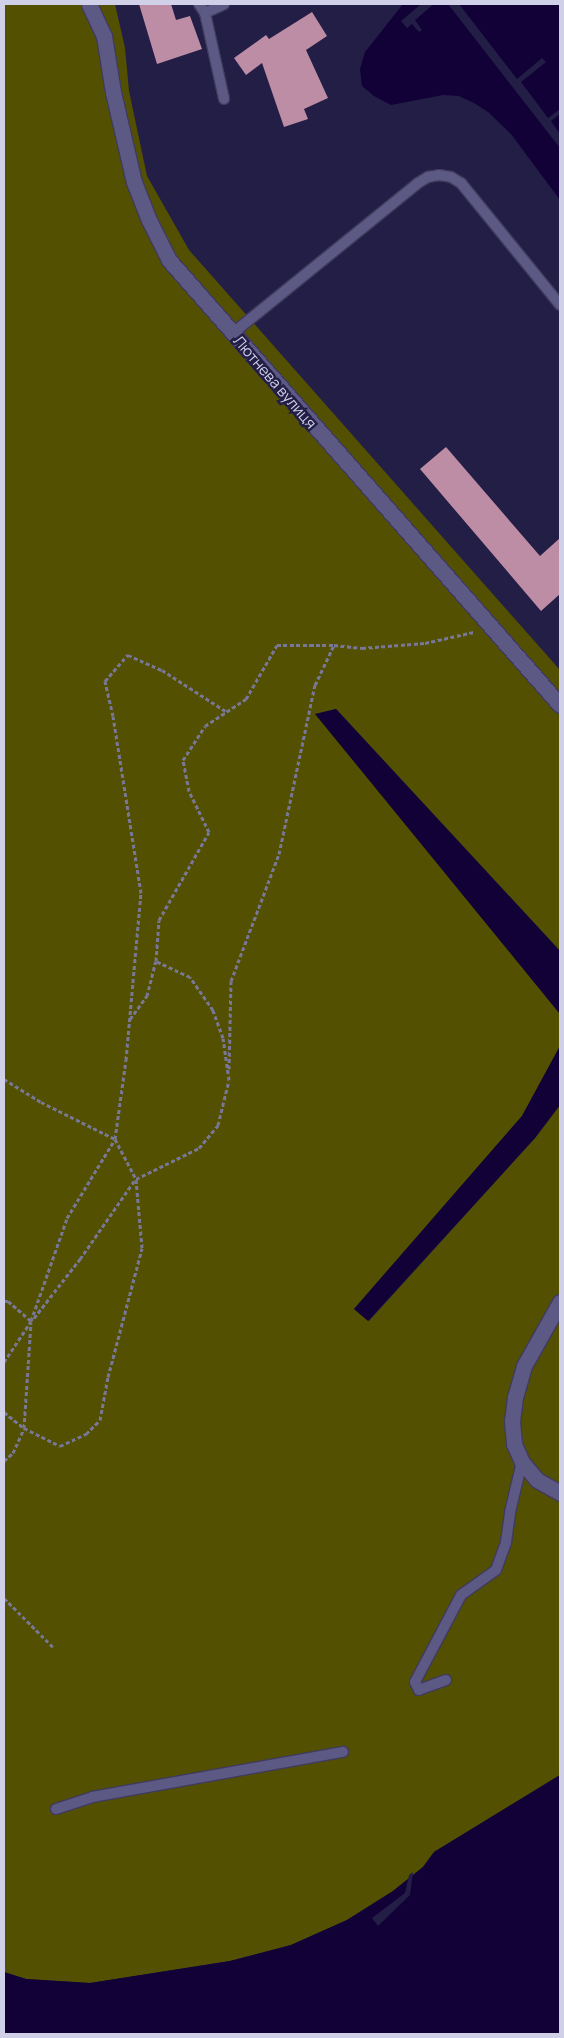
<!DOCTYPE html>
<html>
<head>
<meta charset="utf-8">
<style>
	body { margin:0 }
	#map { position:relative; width:564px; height:2038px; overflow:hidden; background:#231e45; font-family:Manrope,sans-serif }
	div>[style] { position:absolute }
	.green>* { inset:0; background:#535002 }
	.water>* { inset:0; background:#110137 }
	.pier>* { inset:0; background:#231e45 }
	.building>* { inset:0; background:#bd8ca5 }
	.path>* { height:3px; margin-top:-1.5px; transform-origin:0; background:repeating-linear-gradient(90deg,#797797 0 4px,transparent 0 6.5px) }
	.roads { filter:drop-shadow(1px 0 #403b5c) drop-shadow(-1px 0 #403b5c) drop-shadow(0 1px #403b5c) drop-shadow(0 -1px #403b5c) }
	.lane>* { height:10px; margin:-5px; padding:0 5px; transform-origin:5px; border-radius:5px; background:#5c5984 }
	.street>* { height:15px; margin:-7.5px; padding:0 7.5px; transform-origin:7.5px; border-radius:7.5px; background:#5c5984 }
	span { translate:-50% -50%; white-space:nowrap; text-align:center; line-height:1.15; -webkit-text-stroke:5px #231e45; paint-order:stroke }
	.street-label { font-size:15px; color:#d0d0e9 }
	.frame { position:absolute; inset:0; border:5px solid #d0d0e9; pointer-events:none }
</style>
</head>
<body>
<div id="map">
	<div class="green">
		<i style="clip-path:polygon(4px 4px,115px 4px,125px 48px,129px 91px,147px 176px,189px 250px,560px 670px,560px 951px,336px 709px,316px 714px,560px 1014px,560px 1046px,522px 1116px,354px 1309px,369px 1321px,535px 1138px,560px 1105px,560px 1775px,434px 1852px,423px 1867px,393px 1891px,347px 1920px,291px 1945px,230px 1961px,90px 1983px,26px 1979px,4px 1972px)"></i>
	</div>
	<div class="water">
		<i style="clip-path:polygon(403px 4px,560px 4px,560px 200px,511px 134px,488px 112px,474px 103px,459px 96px,443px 95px,391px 105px,374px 96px,362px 86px,360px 69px,365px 52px)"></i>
		<i style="clip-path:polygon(336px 709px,560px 951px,560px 1014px,315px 714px)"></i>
		<i style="clip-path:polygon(560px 1046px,560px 1105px,535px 1138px,368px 1321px,354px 1309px,522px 1116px)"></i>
		<i style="clip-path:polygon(560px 1775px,560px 2034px,4px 2034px,4px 1972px,26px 1979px,90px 1983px,230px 1961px,291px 1945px,347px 1920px,393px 1891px,423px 1867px,434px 1852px)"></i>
	</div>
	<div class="pier">
		<i style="clip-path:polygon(421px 4px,434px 4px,415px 20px,422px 30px,419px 32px,412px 24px,407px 28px,401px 21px)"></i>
		<i style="clip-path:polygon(448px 4px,459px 4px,517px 79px,542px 58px,546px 62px,521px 82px,548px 118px,560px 109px,560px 114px,551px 121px,560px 134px,560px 148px)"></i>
		<i style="clip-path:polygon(413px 1872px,410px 1895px,378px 1926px,372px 1918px,405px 1893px,409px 1875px)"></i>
	</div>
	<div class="building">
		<i style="clip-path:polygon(139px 4px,171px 4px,176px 20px,190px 16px,202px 49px,157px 64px)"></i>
		<i style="clip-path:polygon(312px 12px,327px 36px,306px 50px,328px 98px,304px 109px,308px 119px,284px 127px,262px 63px,246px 75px,234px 58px,266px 35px,269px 39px)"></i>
		<i style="clip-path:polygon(446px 447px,540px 556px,560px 538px,560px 594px,541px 611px,420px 469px)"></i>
	</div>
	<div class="path">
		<i style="left:130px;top:1019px;width:29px;rotate:-54deg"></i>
		<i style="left:147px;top:996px;width:36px;rotate:-76deg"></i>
		<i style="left:229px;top:1069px;width:88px;rotate:-88.7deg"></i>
		<i style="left:231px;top:981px;width:136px;rotate:-69.3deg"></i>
		<i style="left:279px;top:854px;width:173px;rotate:-78deg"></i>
		<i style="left:315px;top:685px;width:44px;rotate:-64.6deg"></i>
		<i style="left:4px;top:1079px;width:44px;rotate:31.9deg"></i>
		<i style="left:41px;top:1102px;width:83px;rotate:26.6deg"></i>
		<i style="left:115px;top:1139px;width:80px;rotate:-82.1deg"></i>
		<i style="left:126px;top:1060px;width:168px;rotate:-84.9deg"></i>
		<i style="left:141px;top:893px;width:179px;rotate:-99deg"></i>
		<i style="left:113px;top:716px;width:36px;rotate:-103deg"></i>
		<i style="left:105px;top:681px;width:35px;rotate:-49deg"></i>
		<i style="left:128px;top:655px;width:37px;rotate:24deg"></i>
		<i style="left:162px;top:670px;width:77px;rotate:32.9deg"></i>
		<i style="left:4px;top:1301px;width:4px"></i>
		<i style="left:8px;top:1301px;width:30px;rotate:41deg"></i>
		<i style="left:34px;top:1318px;width:75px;rotate:-52.1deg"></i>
		<i style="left:80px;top:1259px;width:96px;rotate:-55.2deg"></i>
		<i style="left:4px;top:1362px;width:49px;rotate:-56.6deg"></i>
		<i style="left:31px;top:1321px;width:109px;rotate:-70.7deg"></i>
		<i style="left:67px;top:1218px;width:92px;rotate:-58.7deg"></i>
		<i style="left:115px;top:1139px;width:45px;rotate:62.3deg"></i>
		<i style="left:136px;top:1179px;width:70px;rotate:-26.2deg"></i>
		<i style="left:199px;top:1148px;width:30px;rotate:-50deg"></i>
		<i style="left:218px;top:1125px;width:46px;rotate:-76.3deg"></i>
		<i style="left:229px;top:1080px;width:42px;rotate:-98.1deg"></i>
		<i style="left:223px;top:1038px;width:30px;rotate:-110deg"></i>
		<i style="left:213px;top:1010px;width:40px;rotate:-124.9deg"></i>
		<i style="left:190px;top:977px;width:38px;rotate:-155deg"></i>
		<i style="left:156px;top:961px;width:41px;rotate:-85.8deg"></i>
		<i style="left:159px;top:920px;width:101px;rotate:-60.4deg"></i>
		<i style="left:209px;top:832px;width:46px;rotate:-116deg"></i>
		<i style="left:189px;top:791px;width:32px;rotate:-101deg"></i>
		<i style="left:183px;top:760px;width:40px;rotate:-57.1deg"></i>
		<i style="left:205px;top:726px;width:49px;rotate:-33.4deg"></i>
		<i style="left:246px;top:699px;width:62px;rotate:-60.1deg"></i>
		<i style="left:277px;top:645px;width:57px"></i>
		<i style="left:334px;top:645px;width:28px;rotate:6deg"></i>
		<i style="left:362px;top:648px;width:63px;rotate:-4.5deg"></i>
		<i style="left:425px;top:643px;width:50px;rotate:-12.7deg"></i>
		<i style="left:4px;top:1412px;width:26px;rotate:39deg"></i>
		<i style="left:24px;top:1428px;width:105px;rotate:-86.2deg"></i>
		<i style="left:4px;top:1461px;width:12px;rotate:-42deg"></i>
		<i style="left:13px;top:1453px;width:27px;rotate:-66deg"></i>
		<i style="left:24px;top:1428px;width:40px;rotate:26.6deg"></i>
		<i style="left:60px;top:1446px;width:29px;rotate:-25deg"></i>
		<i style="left:86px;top:1434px;width:20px;rotate:-45deg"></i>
		<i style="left:100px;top:1420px;width:44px;rotate:-79.5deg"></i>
		<i style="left:108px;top:1377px;width:133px;rotate:-75.2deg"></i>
		<i style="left:142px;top:1248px;width:69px;rotate:-95deg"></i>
		<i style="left:4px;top:1598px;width:69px;rotate:45deg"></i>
	</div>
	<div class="roads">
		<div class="lane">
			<i style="left:199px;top:4px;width:11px;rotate:56deg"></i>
			<i style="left:205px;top:13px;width:21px;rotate:-25deg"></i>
			<i style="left:205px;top:13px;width:88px;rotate:77.5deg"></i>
			<i style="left:233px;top:333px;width:238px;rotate:-39deg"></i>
			<i style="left:418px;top:183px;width:12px;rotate:-31deg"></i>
			<i style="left:428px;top:177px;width:11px;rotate:-10deg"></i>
			<i style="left:439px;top:175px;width:12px;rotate:9deg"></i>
			<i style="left:451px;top:177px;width:12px;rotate:31deg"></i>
			<i style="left:461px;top:183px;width:157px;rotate:50.9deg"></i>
			<i style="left:446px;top:1680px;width:29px;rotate:160deg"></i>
			<i style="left:419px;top:1690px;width:9px;rotate:-117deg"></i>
			<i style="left:415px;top:1682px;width:98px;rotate:-62.1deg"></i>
			<i style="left:461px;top:1595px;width:43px;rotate:-35.5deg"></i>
			<i style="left:496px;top:1570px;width:30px;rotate:-70deg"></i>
			<i style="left:506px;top:1542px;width:34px;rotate:-82deg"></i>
			<i style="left:511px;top:1508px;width:47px;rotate:-76.6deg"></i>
			<i style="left:56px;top:1809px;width:38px;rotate:-18deg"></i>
			<i style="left:92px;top:1797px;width:255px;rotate:-10.2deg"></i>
		</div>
		<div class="street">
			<i style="left:89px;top:4px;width:35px;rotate:65deg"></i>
			<i style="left:104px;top:36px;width:57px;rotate:80.9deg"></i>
			<i style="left:113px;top:92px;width:92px;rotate:76.9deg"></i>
			<i style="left:134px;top:182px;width:41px;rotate:68.5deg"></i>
			<i style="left:149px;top:220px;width:45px;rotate:63.4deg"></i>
			<i style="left:169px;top:260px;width:592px;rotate:48.7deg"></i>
			<i style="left:560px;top:1302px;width:73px;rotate:119.4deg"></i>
			<i style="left:524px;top:1366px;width:32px;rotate:106deg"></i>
			<i style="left:515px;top:1397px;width:24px;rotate:97deg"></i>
			<i style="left:512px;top:1421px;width:23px;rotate:85deg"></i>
			<i style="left:514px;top:1444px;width:20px;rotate:66deg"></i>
			<i style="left:522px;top:1462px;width:23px;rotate:50deg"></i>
			<i style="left:537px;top:1480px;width:26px;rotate:29deg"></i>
		</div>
	</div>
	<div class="street-label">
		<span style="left:275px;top:382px;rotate:49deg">Лютнева вулиця</span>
	</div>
	<div class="frame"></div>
</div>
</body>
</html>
